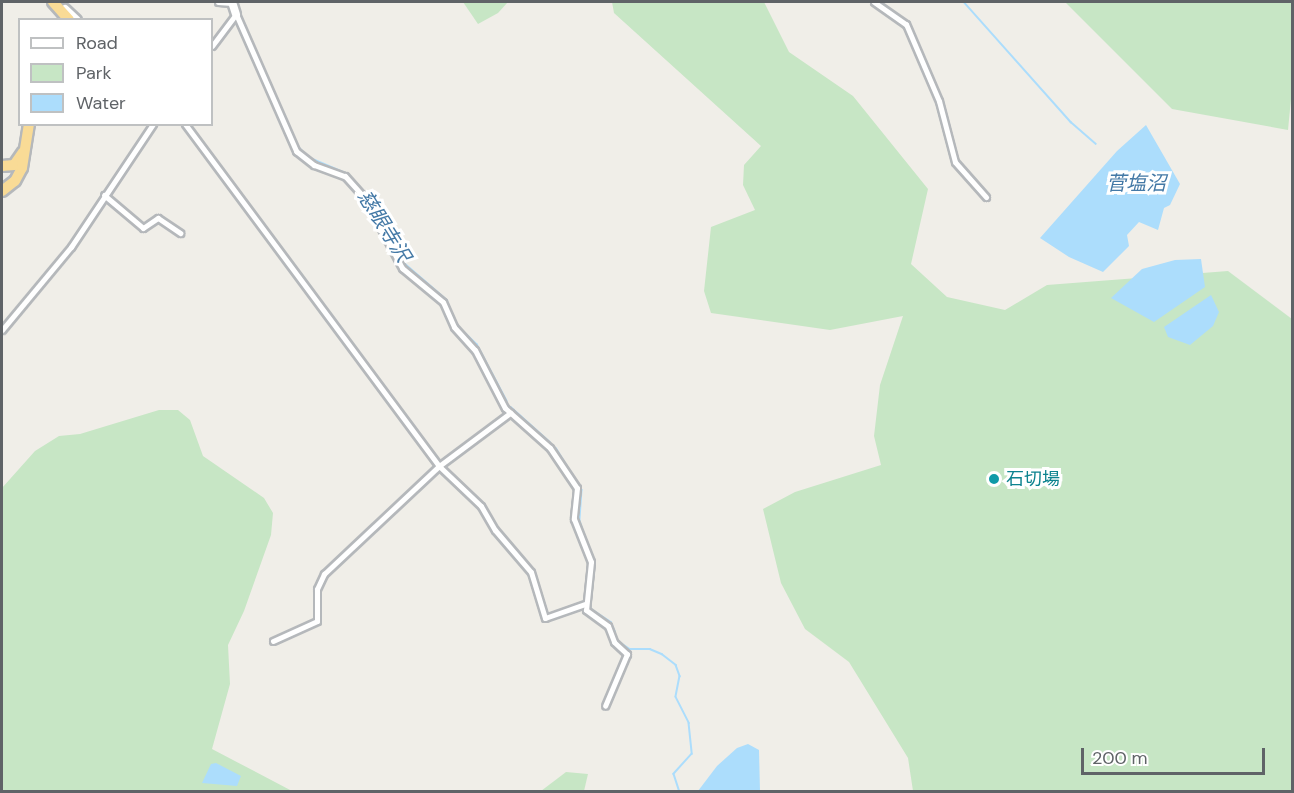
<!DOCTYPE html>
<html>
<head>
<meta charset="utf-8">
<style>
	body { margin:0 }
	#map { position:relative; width:1294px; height:793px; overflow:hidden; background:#f0eee8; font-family:"DM Sans","Noto Sans JP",sans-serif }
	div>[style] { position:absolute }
	.green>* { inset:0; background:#c7e6c5 }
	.water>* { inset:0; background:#acddfc }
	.stream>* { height:1.5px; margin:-0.75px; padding:0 0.75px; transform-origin:0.75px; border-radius:0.75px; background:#acddfc }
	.roads { filter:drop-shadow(2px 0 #b5b8bb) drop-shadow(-2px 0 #b5b8bb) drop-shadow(0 2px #b5b8bb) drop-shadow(0 -2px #b5b8bb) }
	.street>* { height:5px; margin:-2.5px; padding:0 2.5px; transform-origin:2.5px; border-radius:2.5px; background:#fff }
	.secondary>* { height:8px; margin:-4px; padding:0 4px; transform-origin:4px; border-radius:4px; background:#fff }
	.highway>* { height:10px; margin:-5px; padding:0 5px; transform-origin:5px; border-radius:5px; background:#f9db96 }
	.dots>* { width:16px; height:16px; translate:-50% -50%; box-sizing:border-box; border:3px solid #fff; border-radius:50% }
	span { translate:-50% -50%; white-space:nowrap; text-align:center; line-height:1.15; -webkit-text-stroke:6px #fff; paint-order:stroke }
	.culture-label { font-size:18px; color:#0d838f }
	.left { translate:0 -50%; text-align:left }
	.water-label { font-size:20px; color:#4479a6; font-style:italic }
	.frame { position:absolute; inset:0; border:3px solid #5f6367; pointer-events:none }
	.legend { position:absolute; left:18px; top:18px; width:195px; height:108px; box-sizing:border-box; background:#fff; border:2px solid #bfc1c2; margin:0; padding:8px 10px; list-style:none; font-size:18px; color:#5f6367 }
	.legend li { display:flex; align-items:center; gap:12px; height:30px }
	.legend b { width:30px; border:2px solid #bfc1c2 }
	.scale { position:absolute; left:1081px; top:748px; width:184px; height:27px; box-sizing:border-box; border:3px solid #5f6367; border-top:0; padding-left:8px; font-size:18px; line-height:21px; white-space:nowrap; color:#5f6367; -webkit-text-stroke:4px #fff; paint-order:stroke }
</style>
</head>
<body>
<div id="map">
	<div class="green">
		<i style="clip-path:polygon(463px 2px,508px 2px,498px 13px,478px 24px)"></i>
		<i style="clip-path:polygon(612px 2px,764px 2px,789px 52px,853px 96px,928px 189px,911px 264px,947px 297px,1005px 310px,1047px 285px,1228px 271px,1292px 319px,1292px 791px,913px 791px,908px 758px,849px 662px,805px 629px,781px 583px,763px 509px,795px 492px,881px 465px,874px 436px,880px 385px,903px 316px,830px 330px,711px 313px,704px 291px,711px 227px,755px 210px,743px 185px,744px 165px,761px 146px,614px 13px)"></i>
		<i style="clip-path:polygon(1065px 2px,1292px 2px,1292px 89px,1288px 130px,1172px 109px)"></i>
		<i style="clip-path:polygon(159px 410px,178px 410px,190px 420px,203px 456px,264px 498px,273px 513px,271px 535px,244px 611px,228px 645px,230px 684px,212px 749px,292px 791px,2px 792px,2px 488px,35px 451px,59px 436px,80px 434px)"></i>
		<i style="clip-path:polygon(566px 772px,588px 774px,584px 791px,541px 791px)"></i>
	</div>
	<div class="water">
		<i style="clip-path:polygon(1146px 125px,1180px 184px,1170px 205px,1164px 208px,1158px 230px,1139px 222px,1127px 235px,1129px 246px,1103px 272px,1069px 257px,1040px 238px,1117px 151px)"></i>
		<i style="clip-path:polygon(1201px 259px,1205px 287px,1154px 322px,1111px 298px,1142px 269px,1175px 260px)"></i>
		<i style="clip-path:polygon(1211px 295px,1219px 312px,1213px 326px,1190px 345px,1168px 337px,1164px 327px)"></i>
		<i style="clip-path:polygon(748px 744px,759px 750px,760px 791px,698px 791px,717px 766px,737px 748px)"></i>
		<i style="clip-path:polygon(216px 763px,241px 776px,237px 786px,202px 783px,211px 764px)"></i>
	</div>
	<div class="stream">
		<i style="left:237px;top:2px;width:28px;rotate:73deg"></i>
		<i style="left:964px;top:2px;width:161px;rotate:48.3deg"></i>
		<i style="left:1071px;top:122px;width:33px;rotate:41deg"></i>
		<i style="left:296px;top:144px;width:18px;rotate:47deg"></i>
		<i style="left:308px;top:157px;width:41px;rotate:22.8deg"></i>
		<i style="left:346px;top:173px;width:30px;rotate:45deg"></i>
		<i style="left:367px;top:194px;width:76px;rotate:62.4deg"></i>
		<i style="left:402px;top:261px;width:60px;rotate:40.9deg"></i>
		<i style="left:447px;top:300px;width:26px;rotate:69deg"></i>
		<i style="left:456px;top:324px;width:29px;rotate:44deg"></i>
		<i style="left:477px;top:344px;width:64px;rotate:62.2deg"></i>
		<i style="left:511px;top:407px;width:52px;rotate:41.9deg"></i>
		<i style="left:556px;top:448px;width:49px;rotate:58.2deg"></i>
		<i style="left:582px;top:490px;width:31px;rotate:94deg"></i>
		<i style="left:580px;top:521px;width:47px;rotate:71.6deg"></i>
		<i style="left:595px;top:566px;width:25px;rotate:99deg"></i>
		<i style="left:590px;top:599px;width:10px;rotate:84deg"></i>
		<i style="left:591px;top:609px;width:24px;rotate:33deg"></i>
		<i style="left:611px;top:622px;width:10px;rotate:66deg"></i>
		<i style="left:618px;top:641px;width:14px;rotate:34deg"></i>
		<i style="left:630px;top:649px;width:20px"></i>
		<i style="left:650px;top:649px;width:13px;rotate:23deg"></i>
		<i style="left:662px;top:654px;width:18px;rotate:38deg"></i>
		<i style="left:676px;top:665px;width:12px;rotate:70deg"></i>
		<i style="left:680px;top:676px;width:21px;rotate:101deg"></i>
		<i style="left:676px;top:697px;width:29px;rotate:63deg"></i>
		<i style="left:689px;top:723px;width:31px;rotate:84deg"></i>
		<i style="left:692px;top:754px;width:27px;rotate:132deg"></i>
		<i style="left:674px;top:774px;width:19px;rotate:72deg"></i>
	</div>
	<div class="roads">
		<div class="street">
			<i style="left:218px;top:2px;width:14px;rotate:4deg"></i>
			<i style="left:874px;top:2px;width:39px;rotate:35deg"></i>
			<i style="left:906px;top:24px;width:84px;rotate:66.8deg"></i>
			<i style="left:939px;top:101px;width:63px;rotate:75.3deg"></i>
			<i style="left:955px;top:162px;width:47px;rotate:48.5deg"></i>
			<i style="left:212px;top:46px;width:40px;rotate:-53deg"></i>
			<i style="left:236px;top:14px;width:150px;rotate:66.3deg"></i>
			<i style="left:296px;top:151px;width:23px;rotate:38deg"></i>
			<i style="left:314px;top:165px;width:33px;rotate:20deg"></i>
			<i style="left:345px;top:176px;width:28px;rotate:48deg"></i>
			<i style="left:364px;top:197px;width:81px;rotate:61.8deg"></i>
			<i style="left:402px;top:268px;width:53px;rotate:39.7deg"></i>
			<i style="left:443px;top:302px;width:27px;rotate:66deg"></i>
			<i style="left:454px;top:327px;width:31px;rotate:48deg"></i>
			<i style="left:475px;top:350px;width:65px;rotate:62.7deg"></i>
			<i style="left:505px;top:408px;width:60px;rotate:41.6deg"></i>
			<i style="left:550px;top:448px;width:48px;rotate:56deg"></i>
			<i style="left:577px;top:488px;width:31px;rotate:96deg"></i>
			<i style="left:574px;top:519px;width:46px;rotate:68.4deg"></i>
			<i style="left:591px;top:562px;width:48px;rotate:95.9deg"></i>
			<i style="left:586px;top:610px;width:27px;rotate:36deg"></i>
			<i style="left:608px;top:626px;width:17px;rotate:69deg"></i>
			<i style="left:614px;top:642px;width:18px;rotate:43deg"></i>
			<i style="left:627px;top:654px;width:56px;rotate:112.9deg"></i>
			<i style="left:185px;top:124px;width:426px;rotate:53.4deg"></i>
			<i style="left:439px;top:466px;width:58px;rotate:43.6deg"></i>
			<i style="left:481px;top:506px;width:28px;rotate:60deg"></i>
			<i style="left:495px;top:530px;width:55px;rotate:49.4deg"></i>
			<i style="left:531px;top:572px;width:48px;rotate:73.1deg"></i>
			<i style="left:545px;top:618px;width:42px;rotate:-19.3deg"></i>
			<i style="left:104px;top:195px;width:51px;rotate:40.2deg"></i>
			<i style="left:143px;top:228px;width:18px;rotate:-34deg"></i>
			<i style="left:158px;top:218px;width:27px;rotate:34deg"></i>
			<i style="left:2px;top:330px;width:108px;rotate:-50.3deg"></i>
			<i style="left:71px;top:247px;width:148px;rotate:-56.3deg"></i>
			<i style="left:273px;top:641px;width:48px;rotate:-24.4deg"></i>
			<i style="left:317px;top:621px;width:32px;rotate:-90deg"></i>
			<i style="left:317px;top:589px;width:17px;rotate:-65deg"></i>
			<i style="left:324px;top:574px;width:158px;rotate:-43.2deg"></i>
			<i style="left:439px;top:466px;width:89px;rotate:-36.7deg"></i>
		</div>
		<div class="secondary">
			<i style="left:232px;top:2px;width:13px;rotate:72deg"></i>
			<i style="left:65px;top:9px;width:16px;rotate:43deg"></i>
		</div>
		<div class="highway">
			<i style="left:53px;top:2px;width:24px;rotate:48deg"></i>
			<i style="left:2px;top:166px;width:12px;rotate:-5deg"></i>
			<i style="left:14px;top:165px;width:16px;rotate:-55deg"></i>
			<i style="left:2px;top:191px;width:16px;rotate:-38deg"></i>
			<i style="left:15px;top:181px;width:15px;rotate:-62deg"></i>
			<i style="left:22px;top:168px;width:45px;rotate:-81deg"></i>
		</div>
	</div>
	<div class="dots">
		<i style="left:994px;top:479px;background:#0f9aa8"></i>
	</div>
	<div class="culture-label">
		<span class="left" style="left:1006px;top:479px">石切場</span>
	</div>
	<div class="water-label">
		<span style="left:1136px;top:183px">菅塩沼</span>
		<span style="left:384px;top:226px;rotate:58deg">慈眼寺沢</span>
	</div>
	<div class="frame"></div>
	<ul class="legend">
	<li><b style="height:8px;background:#fff"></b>Road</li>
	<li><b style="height:16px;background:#c7e6c5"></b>Park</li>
	<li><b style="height:16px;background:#acddfc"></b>Water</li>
	</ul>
	<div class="scale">200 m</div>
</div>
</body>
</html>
